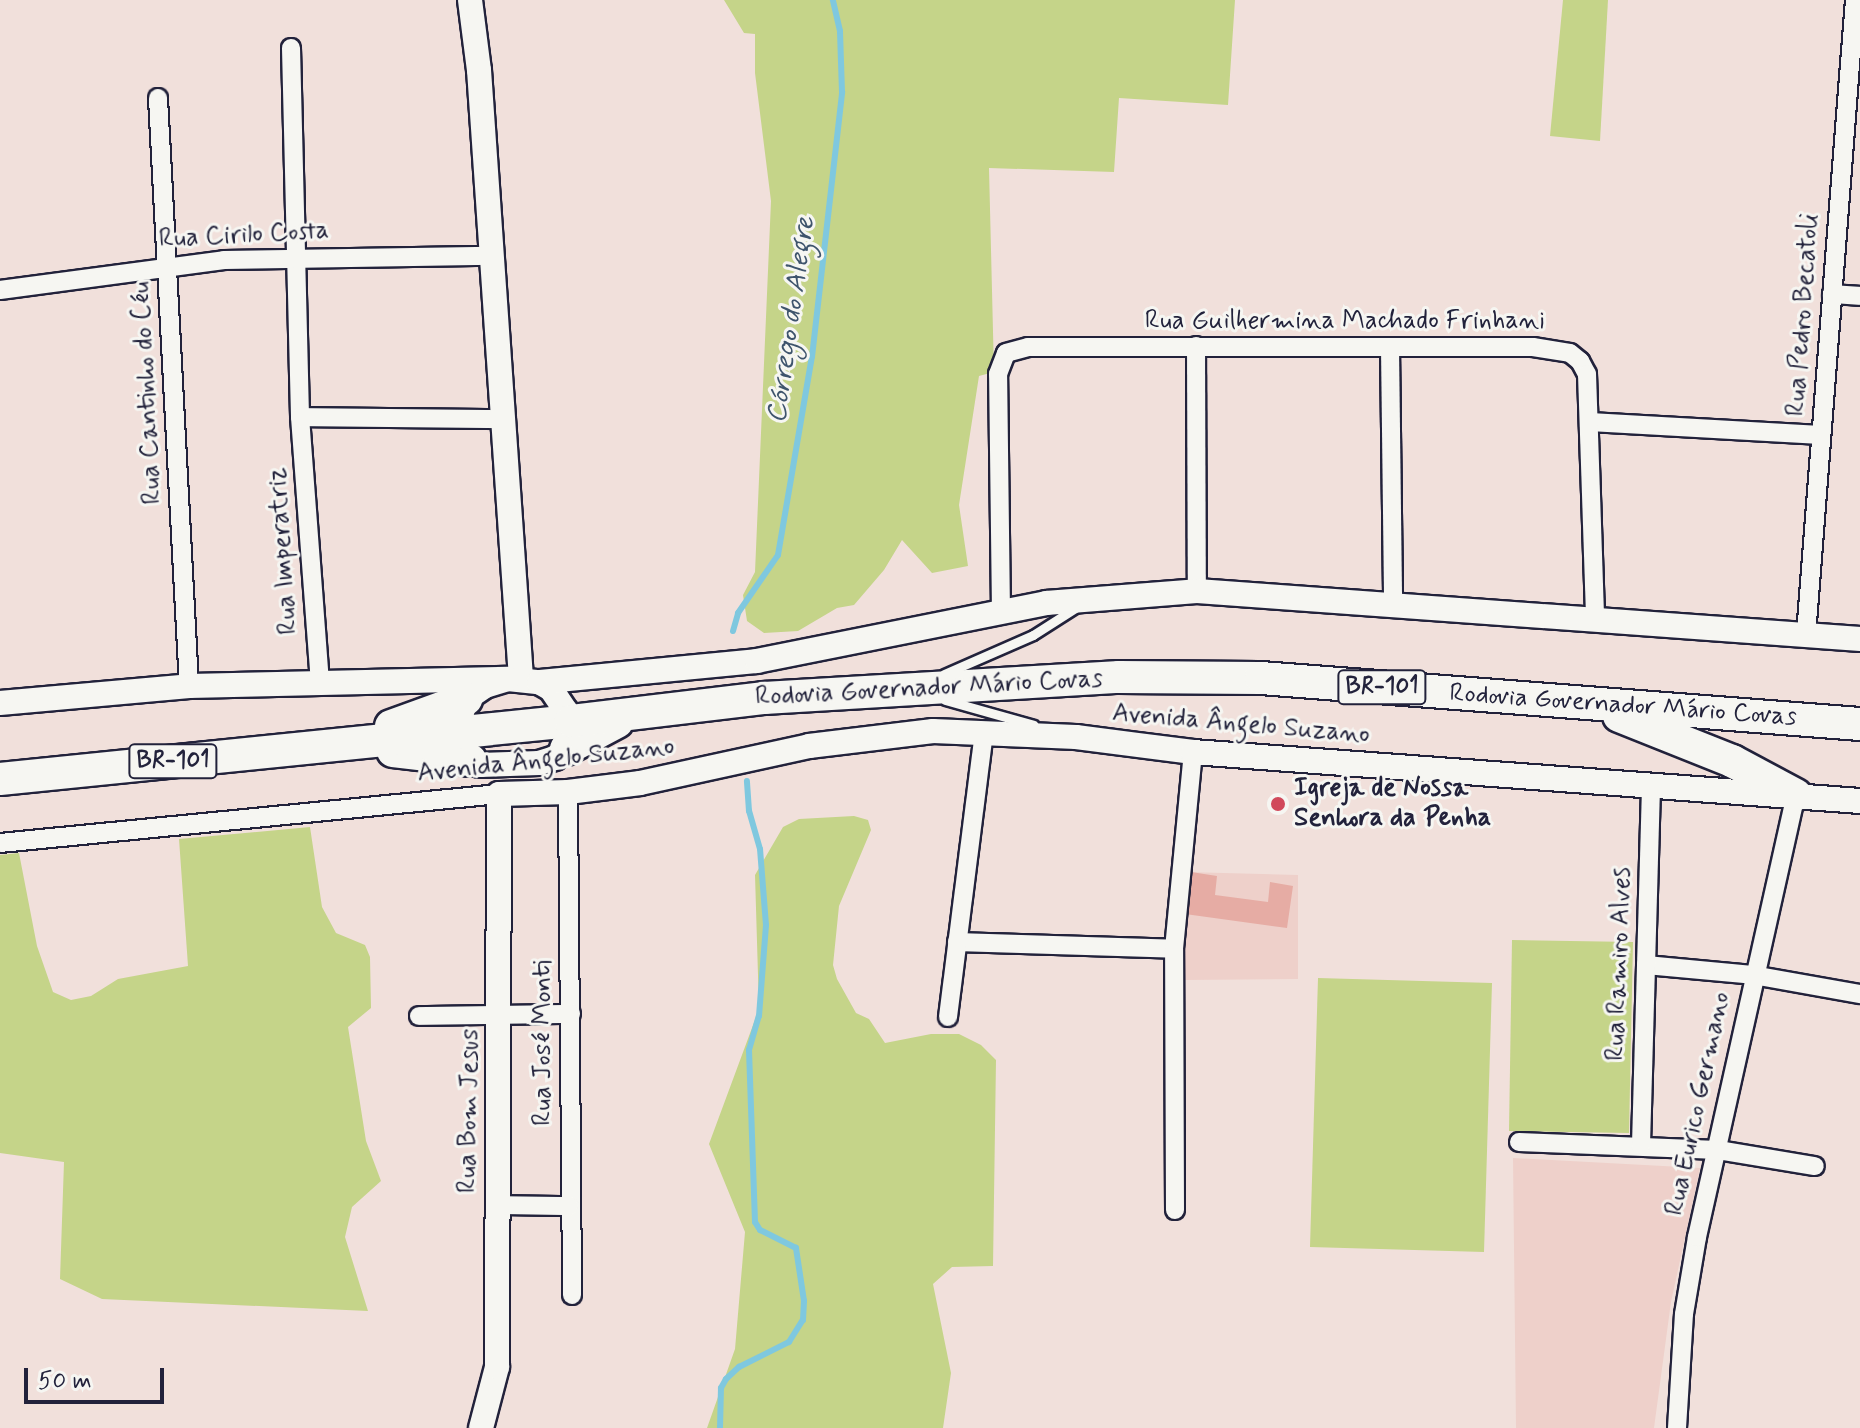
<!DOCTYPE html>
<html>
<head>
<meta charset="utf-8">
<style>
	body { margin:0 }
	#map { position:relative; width:1860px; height:1428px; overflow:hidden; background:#f1e0db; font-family:Mynerve,sans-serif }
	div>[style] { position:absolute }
	.built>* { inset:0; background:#eed0ca }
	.green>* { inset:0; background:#c5d489 }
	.stream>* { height:6px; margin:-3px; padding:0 3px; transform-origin:3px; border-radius:3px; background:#7fc8df }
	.building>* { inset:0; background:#e6aca4 }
	.roads { filter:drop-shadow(2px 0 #22223b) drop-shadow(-2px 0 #22223b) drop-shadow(0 2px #22223b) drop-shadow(0 -2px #22223b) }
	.lane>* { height:9px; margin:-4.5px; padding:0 4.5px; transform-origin:4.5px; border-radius:4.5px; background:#f6f6f2 }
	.street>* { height:18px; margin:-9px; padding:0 9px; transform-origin:9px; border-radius:9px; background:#f6f6f2 }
	.secondary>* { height:24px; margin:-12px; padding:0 12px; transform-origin:12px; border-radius:12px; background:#f6f6f2 }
	.highway>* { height:32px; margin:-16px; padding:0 16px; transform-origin:16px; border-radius:16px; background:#f6f6f2 }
	.dots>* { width:22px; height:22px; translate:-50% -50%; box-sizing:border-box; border:4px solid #f6f6f2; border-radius:50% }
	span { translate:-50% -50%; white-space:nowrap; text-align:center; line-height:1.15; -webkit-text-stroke:6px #f6f6f2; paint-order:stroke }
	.shield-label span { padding:2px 6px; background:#f6f6f2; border:2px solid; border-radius:6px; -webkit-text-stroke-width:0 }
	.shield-label { font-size:24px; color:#22223b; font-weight:700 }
	.street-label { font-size:26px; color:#22223b }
	.poi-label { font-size:26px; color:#22223b; font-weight:700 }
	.left { translate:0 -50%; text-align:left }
	.water-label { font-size:28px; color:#3e546c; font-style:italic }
	.scale { position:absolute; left:24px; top:1368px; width:140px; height:36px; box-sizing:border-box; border:4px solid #22223b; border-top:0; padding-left:10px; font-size:24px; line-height:28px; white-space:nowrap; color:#22223b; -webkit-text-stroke:6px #f6f6f2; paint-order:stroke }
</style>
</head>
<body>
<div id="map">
	<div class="built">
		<i style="clip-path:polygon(1185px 872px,1298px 875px,1298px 979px,1184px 980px)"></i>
		<i style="clip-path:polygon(1513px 1158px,1700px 1168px,1671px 1302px,1654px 1428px,1516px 1428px)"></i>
	</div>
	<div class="green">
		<i style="clip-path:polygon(724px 0,1235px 0,1228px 105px,1119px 98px,1114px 172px,989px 168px,994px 372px,979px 376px,959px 505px,968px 566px,932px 573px,902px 540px,884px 570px,854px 605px,837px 608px,798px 631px,764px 633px,747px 621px,743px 595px,755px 572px,771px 201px,755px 73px,755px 34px,744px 33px)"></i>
		<i style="clip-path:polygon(1563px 0,1608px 0,1600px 141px,1550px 136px)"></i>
		<i style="clip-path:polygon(854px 816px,868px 820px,871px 830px,839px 906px,833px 965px,837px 979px,856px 1013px,869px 1019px,885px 1043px,931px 1034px,959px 1034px,981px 1045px,996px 1060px,993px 1266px,952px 1267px,933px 1284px,951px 1373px,943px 1428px,707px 1428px,735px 1349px,745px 1232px,709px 1144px,759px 1009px,755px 875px,783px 827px,799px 819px)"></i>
		<i style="clip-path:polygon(310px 827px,322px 907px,336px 933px,365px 945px,370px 957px,371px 1008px,348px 1027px,366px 1141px,381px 1181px,352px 1207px,345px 1237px,368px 1311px,102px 1299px,60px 1279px,64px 1162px,0 1153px,0 855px,19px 853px,37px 946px,53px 992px,71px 1000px,91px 996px,118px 979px,188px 966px,179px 839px)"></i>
		<i style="clip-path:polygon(1512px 940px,1633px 942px,1629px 1133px,1509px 1131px)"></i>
		<i style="clip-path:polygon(1318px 978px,1492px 983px,1484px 1252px,1310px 1247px)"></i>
	</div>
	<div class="stream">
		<i style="left:733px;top:631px;width:19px;rotate:-74deg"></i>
		<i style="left:738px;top:613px;width:70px;rotate:-55.4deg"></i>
		<i style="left:778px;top:555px;width:201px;rotate:-80.3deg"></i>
		<i style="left:812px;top:357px;width:267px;rotate:-83.5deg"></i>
		<i style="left:842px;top:92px;width:61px;rotate:-91.9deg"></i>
		<i style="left:840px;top:31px;width:32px;rotate:-103deg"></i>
		<i style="left:720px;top:1428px;width:40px;rotate:-88.6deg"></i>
		<i style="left:721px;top:1388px;width:10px;rotate:-61deg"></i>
		<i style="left:726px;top:1379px;width:18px;rotate:-43deg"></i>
		<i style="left:739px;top:1367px;width:56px;rotate:-26.6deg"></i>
		<i style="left:789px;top:1342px;width:26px;rotate:-58deg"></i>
		<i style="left:803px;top:1320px;width:19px;rotate:-87deg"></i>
		<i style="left:804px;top:1301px;width:54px;rotate:-98.6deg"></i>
		<i style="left:796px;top:1248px;width:40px;rotate:-153.4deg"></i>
		<i style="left:760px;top:1230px;width:9px;rotate:-122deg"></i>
		<i style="left:755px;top:1222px;width:172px;rotate:-92deg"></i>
		<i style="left:749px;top:1050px;width:35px;rotate:-74deg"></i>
		<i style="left:759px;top:1016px;width:91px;rotate:-85.6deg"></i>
		<i style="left:766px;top:925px;width:76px;rotate:-94.5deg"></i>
		<i style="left:760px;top:849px;width:40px;rotate:-106deg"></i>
		<i style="left:749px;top:811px;width:30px;rotate:-94deg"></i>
	</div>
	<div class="building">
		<i style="clip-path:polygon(1191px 872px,1217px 876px,1215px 895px,1268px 902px,1270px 882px,1293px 886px,1287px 928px,1185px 914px)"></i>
	</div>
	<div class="roads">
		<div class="lane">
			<i style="left:944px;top:674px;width:97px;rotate:-23.7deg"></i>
			<i style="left:1033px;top:635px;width:52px;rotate:-32.5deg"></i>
			<i style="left:945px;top:700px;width:92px;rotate:15.7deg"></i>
		</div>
		<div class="street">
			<i style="left:291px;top:48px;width:369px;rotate:88.6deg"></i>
			<i style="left:300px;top:417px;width:265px;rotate:85.7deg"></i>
			<i style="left:158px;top:98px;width:589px;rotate:86.98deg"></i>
			<i style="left:0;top:290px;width:226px;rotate:-7.6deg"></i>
			<i style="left:224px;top:260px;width:268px;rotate:-0.9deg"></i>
			<i style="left:1832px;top:294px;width:28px;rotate:4deg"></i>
			<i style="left:1196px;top:346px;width:245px;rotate:89.8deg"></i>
			<i style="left:1390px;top:348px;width:255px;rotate:89.3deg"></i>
			<i style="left:300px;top:417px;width:202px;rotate:0.6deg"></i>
			<i style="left:1590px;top:422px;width:231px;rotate:3.2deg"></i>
			<i style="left:1001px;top:613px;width:239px;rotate:-90.7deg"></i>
			<i style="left:998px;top:374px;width:22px;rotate:-69deg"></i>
			<i style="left:1006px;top:353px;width:23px;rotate:-15deg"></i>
			<i style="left:1028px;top:347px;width:505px"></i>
			<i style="left:1533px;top:347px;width:37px;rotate:9deg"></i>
			<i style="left:1570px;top:353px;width:13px;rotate:39deg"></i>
			<i style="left:1580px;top:361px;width:15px;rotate:62deg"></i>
			<i style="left:1587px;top:374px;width:244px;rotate:88.1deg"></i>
			<i style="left:1806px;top:635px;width:637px;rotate:-85.59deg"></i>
			<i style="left:568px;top:792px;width:503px;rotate:89.54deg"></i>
			<i style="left:0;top:843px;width:501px;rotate:-5.61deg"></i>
			<i style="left:957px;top:942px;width:217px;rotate:1.8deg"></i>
			<i style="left:1646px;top:965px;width:107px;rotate:5.3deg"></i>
			<i style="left:1753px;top:975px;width:109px;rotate:10.1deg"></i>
			<i style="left:419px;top:1016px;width:152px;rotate:-0.8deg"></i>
			<i style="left:948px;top:1017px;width:287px;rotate:-82.8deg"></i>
			<i style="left:1519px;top:1142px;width:199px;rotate:2.3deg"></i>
			<i style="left:1718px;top:1150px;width:98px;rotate:9.4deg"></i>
			<i style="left:1641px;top:1145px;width:361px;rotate:-88.4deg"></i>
			<i style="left:496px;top:1205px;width:73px;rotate:0.8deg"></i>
			<i style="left:1175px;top:1210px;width:261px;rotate:-90.2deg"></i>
			<i style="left:1174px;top:949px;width:198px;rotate:-84.5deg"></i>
			<i style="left:1677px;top:1428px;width:114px;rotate:-86.5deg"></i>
			<i style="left:1684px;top:1314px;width:78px;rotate:-80.4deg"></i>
			<i style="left:1697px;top:1237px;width:453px;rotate:-77.4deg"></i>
		</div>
		<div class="secondary">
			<i style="left:470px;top:0;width:71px;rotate:82.7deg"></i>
			<i style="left:479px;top:70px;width:610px;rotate:86.05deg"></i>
			<i style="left:508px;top:679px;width:31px;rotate:6deg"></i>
			<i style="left:539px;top:682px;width:14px;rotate:30deg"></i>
			<i style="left:551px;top:689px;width:27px;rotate:56deg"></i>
			<i style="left:566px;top:711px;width:25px;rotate:78deg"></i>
			<i style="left:571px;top:735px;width:15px;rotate:110deg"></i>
			<i style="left:566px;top:749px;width:14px;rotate:141deg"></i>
			<i style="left:555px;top:758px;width:17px;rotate:163deg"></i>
			<i style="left:539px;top:763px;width:59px;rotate:178.1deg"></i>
			<i style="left:480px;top:765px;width:11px;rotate:-153deg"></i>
			<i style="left:470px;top:760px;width:16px;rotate:-130deg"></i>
			<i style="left:460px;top:748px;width:16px;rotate:-104deg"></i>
			<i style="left:456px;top:732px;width:34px;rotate:-73deg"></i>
			<i style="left:466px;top:699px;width:23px;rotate:-34deg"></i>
			<i style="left:485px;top:686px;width:24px;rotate:-17deg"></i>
			<i style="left:539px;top:682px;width:219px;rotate:-5.5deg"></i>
			<i style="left:757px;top:661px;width:295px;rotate:-11.3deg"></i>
			<i style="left:1046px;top:603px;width:151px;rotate:-4.5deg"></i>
			<i style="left:1197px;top:591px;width:665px;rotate:4.14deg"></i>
			<i style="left:0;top:703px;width:190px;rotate:-5.1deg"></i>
			<i style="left:189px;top:686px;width:319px;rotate:-1.3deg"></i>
			<i style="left:499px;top:794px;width:69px;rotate:-1.7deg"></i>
			<i style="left:568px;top:792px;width:73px;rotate:-7.1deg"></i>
			<i style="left:640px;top:783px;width:173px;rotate:-12.3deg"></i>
			<i style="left:809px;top:746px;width:125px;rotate:-6.9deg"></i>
			<i style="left:933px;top:731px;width:143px;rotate:2.4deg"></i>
			<i style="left:1076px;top:737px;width:118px;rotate:7.3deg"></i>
			<i style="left:1193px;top:752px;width:669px;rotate:4.2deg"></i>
			<i style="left:481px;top:1428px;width:63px;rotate:-75.3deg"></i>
			<i style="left:497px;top:1367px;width:573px;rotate:-89.8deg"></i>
		</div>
		<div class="highway">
			<i style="left:1619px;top:716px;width:122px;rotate:21.7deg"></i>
			<i style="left:1732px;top:761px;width:72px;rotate:28deg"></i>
			<i style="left:391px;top:726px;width:80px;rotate:-19.8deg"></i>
			<i style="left:566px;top:749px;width:58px;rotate:-27.9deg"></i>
			<i style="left:393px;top:751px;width:78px;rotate:6.7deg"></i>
			<i style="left:0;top:779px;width:574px;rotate:-5.8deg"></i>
			<i style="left:571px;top:721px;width:194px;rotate:-6.8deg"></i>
			<i style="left:764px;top:698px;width:356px;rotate:-3.4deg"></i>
			<i style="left:1119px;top:677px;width:142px;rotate:0.4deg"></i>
			<i style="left:1261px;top:678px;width:601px;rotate:4.39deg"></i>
		</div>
	</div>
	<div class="dots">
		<i style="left:1278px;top:804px;background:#d1495b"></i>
	</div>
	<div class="shield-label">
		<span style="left:1382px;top:687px">BR-101</span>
		<span style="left:173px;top:761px">BR-101</span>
	</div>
	<div class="street-label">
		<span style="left:244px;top:236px;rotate:-3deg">Rua Cirilo Costa</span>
		<span style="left:1804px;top:315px;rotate:-86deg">Rua Pedro Becatoli</span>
		<span style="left:1345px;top:322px">Rua Guilhermina Machado Frinhani</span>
		<span style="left:148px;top:393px;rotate:-93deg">Rua Cantinho do Céu</span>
		<span style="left:284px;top:551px;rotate:-94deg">Rua Imperatriz</span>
		<span style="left:929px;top:689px;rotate:-3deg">Rodovia Governador Mário Covas</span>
		<span style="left:1623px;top:706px;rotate:4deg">Rodovia Governador Mário Covas</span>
		<span style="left:1241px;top:725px;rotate:5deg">Avenida Ângelo Suzano</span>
		<span style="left:546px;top:761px;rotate:-6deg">Avenida Ângelo Suzano</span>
		<span style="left:1620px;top:964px;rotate:-88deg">Rua Ramiro Alves</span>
		<span style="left:544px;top:1043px;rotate:-90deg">Rua José Monti</span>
		<span style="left:1699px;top:1104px;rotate:-78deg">Rua Eurico Germano</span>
		<span style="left:470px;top:1111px;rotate:-89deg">Rua Bom Jesus</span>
	</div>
	<div class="poi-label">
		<span class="left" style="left:1294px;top:804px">Igreja de Nossa<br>Senhora da Penha</span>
	</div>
	<div class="water-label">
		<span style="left:792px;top:320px;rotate:-82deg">Córrego do Alegre</span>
	</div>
	<div class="scale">50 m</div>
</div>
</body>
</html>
